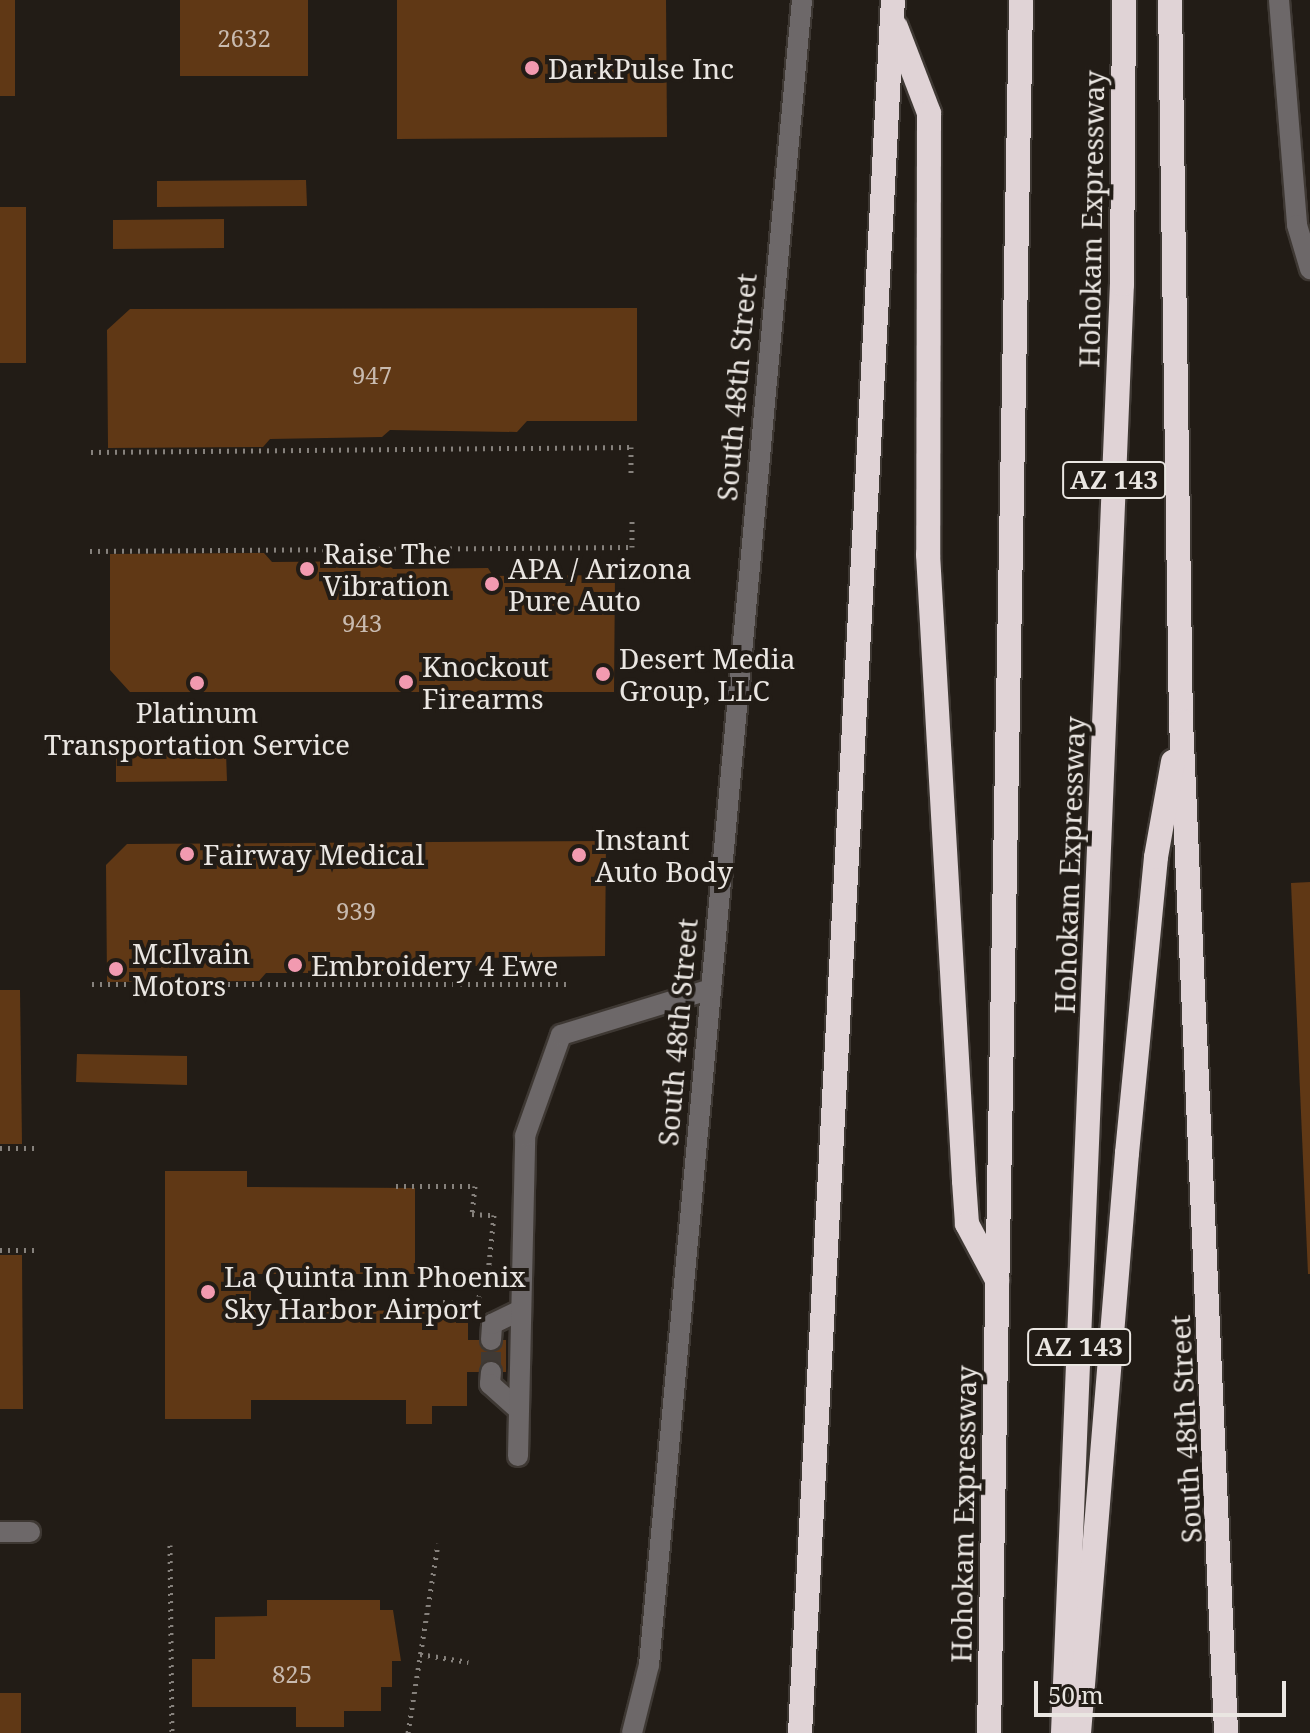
<!DOCTYPE html>
<html>
<head>
<meta charset="utf-8">
<style>
	body { margin:0 }
	#map { position:relative; width:1310px; height:1733px; overflow:hidden; background:#221c16; font-family:"Noto Serif",serif }
	div>[style] { position:absolute }
	.building>* { inset:0; background:#603815 }
	.minor-tunnel>* { height:20px; margin-top:-10px; transform-origin:0; background:repeating-linear-gradient(90deg,#403a35 0 20px,transparent 0 30px) }
	.path>* { height:5px; margin-top:-2.5px; transform-origin:0; background:repeating-linear-gradient(90deg,#86817c 0 2px,transparent 0 8px) }
	.roads { filter:drop-shadow(2px 0 #3e3833) drop-shadow(-2px 0 #3e3833) drop-shadow(0 2px #3e3833) drop-shadow(0 -2px #3e3833) }
	.minor>* { height:20px; margin:-10px; padding:0 10px; transform-origin:10px; border-radius:10px; background:#6d6869 }
	.highway>* { height:24px; margin:-12px; padding:0 12px; transform-origin:12px; border-radius:12px; background:#e0d3d6 }
	.dots>* { width:22px; height:22px; translate:-50% -50%; box-sizing:border-box; border:4px solid #221c16; border-radius:50% }
	span { translate:-50% -50%; white-space:nowrap; text-align:center; line-height:1.15; -webkit-text-stroke:8px #221c16; paint-order:stroke }
	.number-label { font-size:24px; color:#c8baaf }
	.number-label span { -webkit-text-stroke-width:0 }
	.shield-label span { padding:2px 6px; background:#221c16; border:2px solid; border-radius:6px; -webkit-text-stroke-width:0 }
	.shield-label { font-size:26px; color:#eae6e2; font-weight:700 }
	.poi-label { font-size:28px; color:#eae6e2 }
	.left { translate:0 -50%; text-align:left }
	.street-label { font-size:28px; color:#eae6e2 }
	.scale { position:absolute; left:1034px; top:1681px; width:252px; height:36px; box-sizing:border-box; border:4px solid #eae6e2; border-top:0; padding-left:10px; font-size:24px; line-height:28px; white-space:nowrap; color:#eae6e2; -webkit-text-stroke:6px #221c16; paint-order:stroke }
</style>
</head>
<body>
<div id="map">
	<div class="building">
		<i style="clip-path:polygon(0 0,15px 0,15px 96px,0 96px)"></i>
		<i style="clip-path:polygon(180px 0,308px 0,308px 76px,180px 76px)"></i>
		<i style="clip-path:polygon(397px 0,666px 0,667px 137px,397px 139px)"></i>
		<i style="clip-path:polygon(306px 180px,307px 206px,157px 207px,157px 181px)"></i>
		<i style="clip-path:polygon(0 207px,26px 207px,26px 363px,0 363px)"></i>
		<i style="clip-path:polygon(224px 219px,224px 248px,113px 249px,113px 220px)"></i>
		<i style="clip-path:polygon(637px 308px,637px 421px,527px 421px,517px 432px,390px 430px,382px 437px,270px 439px,263px 447px,108px 448px,107px 330px,130px 309px)"></i>
		<i style="clip-path:polygon(264px 553px,272px 562px,384px 561px,393px 569px,488px 568px,493px 576px,615px 575px,614px 692px,130px 692px,110px 670px,110px 554px)"></i>
		<i style="clip-path:polygon(226px 753px,227px 781px,116px 782px,116px 754px)"></i>
		<i style="clip-path:polygon(606px 841px,605px 956px,483px 958px,477px 966px,392px 965px,387px 973px,266px 973px,259px 981px,107px 982px,106px 865px,127px 844px)"></i>
		<i style="clip-path:polygon(1310px 882px,1310px 1274px,1308px 1274px,1291px 883px)"></i>
		<i style="clip-path:polygon(0 990px,20px 990px,22px 1144px,0 1144px)"></i>
		<i style="clip-path:polygon(77px 1054px,187px 1056px,187px 1085px,76px 1082px)"></i>
		<i style="clip-path:polygon(165px 1171px,247px 1171px,247px 1187px,415px 1188px,415px 1274px,251px 1274px,251px 1310px,468px 1311px,468px 1340px,506px 1340px,506px 1372px,467px 1372px,467px 1406px,432px 1406px,432px 1424px,406px 1424px,406px 1400px,251px 1400px,251px 1419px,165px 1419px)"></i>
		<i style="clip-path:polygon(0 1255px,22px 1255px,23px 1409px,0 1409px)"></i>
		<i style="clip-path:polygon(267px 1600px,380px 1600px,380px 1610px,393px 1610px,401px 1661px,392px 1661px,392px 1687px,381px 1687px,381px 1711px,344px 1711px,344px 1727px,296px 1727px,296px 1707px,192px 1707px,192px 1659px,215px 1659px,215px 1617px,267px 1616px)"></i>
		<i style="clip-path:polygon(0 1693px,21px 1693px,21px 1733px,0 1733px)"></i>
	</div>
	<div class="minor-tunnel">
		<i style="left:491px;top:1372px;width:32px;rotate:-90deg"></i>
	</div>
	<div class="path">
		<i style="left:91px;top:452px;width:540px;rotate:-0.53deg"></i>
		<i style="left:631px;top:447px;width:29px;rotate:90deg"></i>
		<i style="left:90px;top:551px;width:542px;rotate:-0.42deg"></i>
		<i style="left:632px;top:547px;width:29px;rotate:-90deg"></i>
		<i style="left:92px;top:984px;width:479px"></i>
		<i style="left:0;top:1148px;width:38px"></i>
		<i style="left:396px;top:1186px;width:79px"></i>
		<i style="left:475px;top:1186px;width:28px;rotate:96deg"></i>
		<i style="left:472px;top:1214px;width:22px;rotate:3deg"></i>
		<i style="left:494px;top:1215px;width:58px;rotate:95.9deg"></i>
		<i style="left:488px;top:1273px;width:31px;rotate:111deg"></i>
		<i style="left:477px;top:1302px;width:80px;rotate:180deg"></i>
		<i style="left:0;top:1250px;width:40px"></i>
		<i style="left:170px;top:1545px;width:188px;rotate:89.4deg"></i>
		<i style="left:420px;top:1654px;width:49px;rotate:9.5deg"></i>
		<i style="left:408px;top:1733px;width:192px;rotate:-81deg"></i>
	</div>
	<div class="roads">
		<div class="minor">
			<i style="left:1279px;top:0;width:226px;rotate:85.4deg"></i>
			<i style="left:1297px;top:225px;width:46px;rotate:73.5deg"></i>
			<i style="left:491px;top:1340px;width:16px;rotate:-86deg"></i>
			<i style="left:492px;top:1324px;width:32px;rotate:-26deg"></i>
			<i style="left:491px;top:1372px;width:12px;rotate:95deg"></i>
			<i style="left:490px;top:1384px;width:39px;rotate:42deg"></i>
			<i style="left:518px;top:1456px;width:320px;rotate:-88.7deg"></i>
			<i style="left:525px;top:1136px;width:107px;rotate:-70.4deg"></i>
			<i style="left:561px;top:1035px;width:157px;rotate:-17deg"></i>
			<i style="left:0;top:1532px;width:30px"></i>
			<i style="left:632px;top:1733px;width:70px;rotate:-76deg"></i>
			<i style="left:649px;top:1665px;width:1672px;rotate:-84.75deg"></i>
		</div>
		<div class="highway">
			<i style="left:1170px;top:0;width:721px;rotate:89.13deg"></i>
			<i style="left:1181px;top:721px;width:1013px;rotate:87.45deg"></i>
			<i style="left:896px;top:27px;width:92px;rotate:69deg"></i>
			<i style="left:929px;top:113px;width:441px;rotate:90.1deg"></i>
			<i style="left:928px;top:554px;width:628px;rotate:86.71deg"></i>
			<i style="left:964px;top:1181px;width:43px;rotate:86deg"></i>
			<i style="left:967px;top:1224px;width:64px;rotate:61.8deg"></i>
			<i style="left:800px;top:1733px;width:1735px;rotate:-86.93deg"></i>
			<i style="left:989px;top:1733px;width:1733px;rotate:-88.94deg"></i>
			<i style="left:1063px;top:1733px;width:1450px;rotate:-87.67deg"></i>
			<i style="left:1122px;top:284px;width:284px;rotate:-89.6deg"></i>
			<i style="left:1079px;top:1733px;width:582px;rotate:-85.27deg"></i>
			<i style="left:1127px;top:1153px;width:297px;rotate:-84.4deg"></i>
			<i style="left:1156px;top:857px;width:97px;rotate:-79.9deg"></i>
		</div>
	</div>
	<div class="dots">
		<i style="left:532px;top:68px;background:#f29ab0"></i>
		<i style="left:307px;top:569px;background:#f29ab0"></i>
		<i style="left:492px;top:584px;background:#f29ab0"></i>
		<i style="left:603px;top:674px;background:#f29ab0"></i>
		<i style="left:406px;top:682px;background:#f29ab0"></i>
		<i style="left:197px;top:683px;background:#f29ab0"></i>
		<i style="left:187px;top:854px;background:#f29ab0"></i>
		<i style="left:579px;top:855px;background:#f29ab0"></i>
		<i style="left:295px;top:965px;background:#f29ab0"></i>
		<i style="left:116px;top:969px;background:#f29ab0"></i>
		<i style="left:208px;top:1292px;background:#f29ab0"></i>
	</div>
	<div class="number-label">
		<span style="left:244px;top:38px">2632</span>
		<span style="left:372px;top:375px">947</span>
		<span style="left:362px;top:623px">943</span>
		<span style="left:356px;top:911px">939</span>
		<span style="left:292px;top:1674px">825</span>
	</div>
	<div class="shield-label">
		<span style="left:1114px;top:480px">AZ 143</span>
		<span style="left:1079px;top:1347px">AZ 143</span>
	</div>
	<div class="poi-label">
		<span class="left" style="left:548px;top:68px">DarkPulse Inc</span>
		<span class="left" style="left:323px;top:569px">Raise The<br>Vibration</span>
		<span class="left" style="left:508px;top:584px">APA / Arizona<br>Pure Auto</span>
		<span class="left" style="left:619px;top:674px">Desert Media<br>Group, LLC</span>
		<span class="left" style="left:422px;top:682px">Knockout<br>Firearms</span>
		<span style="left:197px;top:728px">Platinum<br>Transportation Service</span>
		<span class="left" style="left:595px;top:855px">Instant<br>Auto Body</span>
		<span class="left" style="left:203px;top:854px">Fairway Medical</span>
		<span class="left" style="left:132px;top:969px">McIlvain<br>Motors</span>
		<span class="left" style="left:311px;top:965px">Embroidery 4 Ewe</span>
		<span class="left" style="left:224px;top:1292px">La Quinta Inn Phoenix<br>Sky Harbor Airport</span>
	</div>
	<div class="street-label">
		<span style="left:1091px;top:219px;rotate:-89deg">Hohokam Expressway</span>
		<span style="left:736px;top:387px;rotate:-85deg">South 48th Street</span>
		<span style="left:1069px;top:865px;rotate:-88deg">Hohokam Expressway</span>
		<span style="left:677px;top:1032px;rotate:-85deg">South 48th Street</span>
		<span style="left:1185px;top:1429px;rotate:-93deg">South 48th Street</span>
		<span style="left:963px;top:1514px;rotate:-89deg">Hohokam Expressway</span>
	</div>
	<div class="scale">50 m</div>
</div>
</body>
</html>
